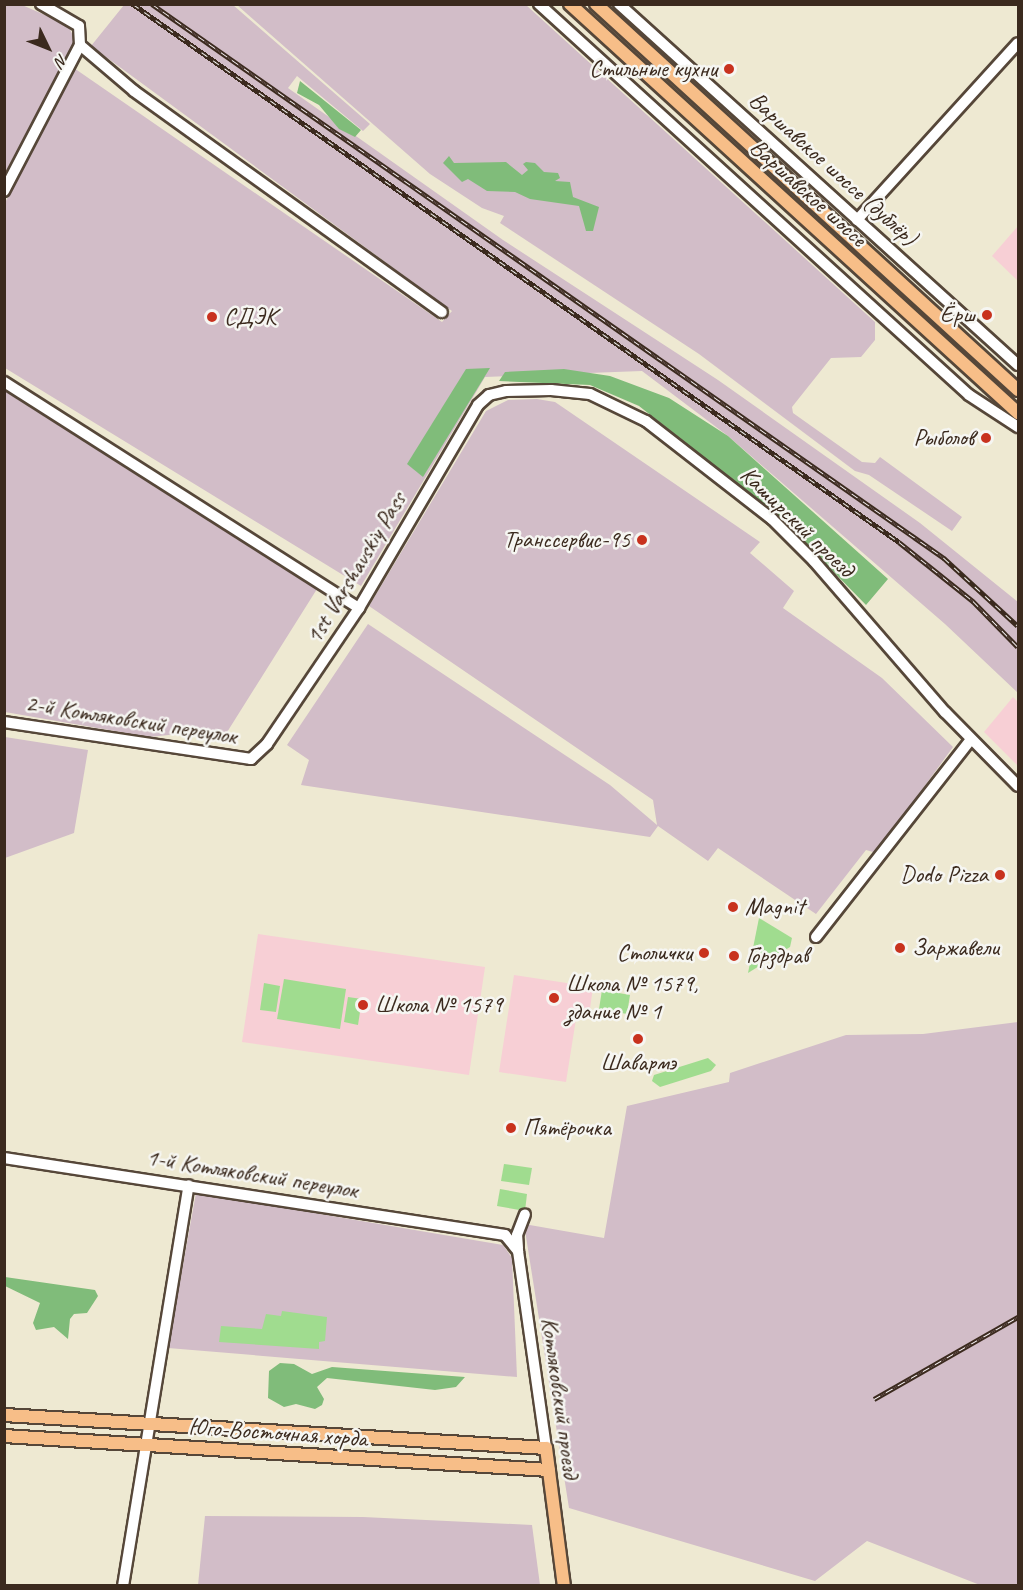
<!DOCTYPE html>
<html>
<head>
<meta charset="utf-8">
<style>
	body { margin:0 }
	#map { position:relative; width:1023px; height:1590px; overflow:hidden; background:#eee9d2; font-family:Caveat,sans-serif }
	div>[style] { position:absolute }
	.built>* { inset:0; background:#f7cfd5 }
	.industrial>* { inset:0; background:#d2bdc8 }
	.green>* { inset:0; background:#a0dc8f }
	.forest>* { inset:0; background:#80bc7a }
	.roads { filter:drop-shadow(2px 0 #564739) drop-shadow(-2px 0 #564739) drop-shadow(0 2px #564739) drop-shadow(0 -2px #564739) }
	.minor>* { height:10px; margin:-5px; padding:0 5px; transform-origin:5px; border-radius:5px; background:#fff }
	.major>* { height:12px; margin:-6px; padding:0 6px; transform-origin:6px; border-radius:6px; background:#f7be88 }
	.rail>* { height:4.5px; margin-top:-2.25px; transform-origin:0; background:repeating-linear-gradient(90deg,#f6f6f2 0 7px,#3b2a1e 0 14px); box-sizing:border-box; border-block:2px solid #3b2a1e }
	.dots>* { width:16px; height:16px; translate:-50% -50%; box-sizing:border-box; border:3px solid #f6f6f2; border-radius:50% }
	span { translate:-50% -50%; white-space:nowrap; text-align:center; line-height:1.15; -webkit-text-stroke:5px #f6f6f2; paint-order:stroke }
	.poi-label { font-size:24px; color:#3b2a1e }
	.right { translate:-100% -50%; text-align:right }
	.left { translate:0 -50%; text-align:left }
	.street-label { font-size:24px; color:#3b2a1e }
	.frame { position:absolute; inset:0; border:6px solid #3b2a1e; pointer-events:none }
	.north { position:absolute; left:18px; top:18px; width:60px; height:60px; -webkit-text-stroke:4px #f6f6f2; paint-order:stroke; rotate:133deg; font-size:16px; font-weight:700; line-height:24px; text-align:center; color:#3b2a1e }
	.north::after { content:''; display:block; margin:auto; width:21px; height:27px; background:#3b2a1e; clip-path:polygon(50% 0,100% 100%,50% 72%,0 100%) }
</style>
</head>
<body>
<div id="map">
	<div class="built">
		<i style="clip-path:polygon(1018px 226px,1018px 281px,992px 256px)"></i>
		<i style="clip-path:polygon(1013px 697px,1018px 702px,1018px 766px,984px 732px)"></i>
		<i style="clip-path:polygon(258px 934px,485px 967px,469px 1075px,242px 1042px)"></i>
		<i style="clip-path:polygon(514px 975px,593px 987px,589px 1016px,576px 1019px,566px 1082px,499px 1072px)"></i>
	</div>
	<div class="industrial">
		<i style="clip-path:polygon(5px 5px,22px 5px,68px 25px,75px 40px,5px 173px)"></i>
		<i style="clip-path:polygon(124px 5px,233px 5px,370px 124px,363px 131px,297px 76px,288px 88px,503px 240px,718px 380px,920px 523px,1018px 602px,1018px 693px,945px 624px,728px 436px,642px 371px,485px 377px,361px 586px,5px 368px,4px 205px,71px 66px,442px 322px,452px 311px,91px 46px)"></i>
		<i style="clip-path:polygon(237px 5px,526px 5px,875px 322px,875px 340px,861px 357px,831px 358px,792px 407px,793px 413px,862px 462px,875px 463px,880px 457px,962px 517px,952px 531px,869px 475px,855px 471px,699px 354px,500px 223px,504px 216px,482px 208px,430px 174px)"></i>
		<i style="clip-path:polygon(4px 388px,317px 589px,224px 737px,188px 733px,149px 737px,5px 712px)"></i>
		<i style="clip-path:polygon(537px 399px,555px 402px,760px 542px,750px 553px,794px 591px,783px 608px,882px 678px,953px 747px,900px 820px,873px 852px,866px 850px,816px 914px,718px 848px,708px 861px,658px 826px,650px 837px,301px 785px,309px 760px,287px 745px,368px 624px,610px 785px,657px 825px,653px 800px,369px 606px,486px 411px,508px 400px)"></i>
		<i style="clip-path:polygon(5px 737px,88px 750px,74px 833px,5px 858px)"></i>
		<i style="clip-path:polygon(1018px 1022px,1018px 1585px,980px 1585px,867px 1541px,815px 1581px,569px 1508px,524px 1224px,604px 1238px,627px 1106px,729px 1082px,730px 1073px,846px 1035px,923px 1034px)"></i>
		<i style="clip-path:polygon(196px 1193px,503px 1245px,512px 1258px,517px 1377px,168px 1348px)"></i>
		<i style="clip-path:polygon(205px 1516px,363px 1517px,532px 1525px,540px 1585px,198px 1585px)"></i>
	</div>
	<div class="green">
		<i style="clip-path:polygon(759px 918px,792px 938px,790px 947px,748px 973px)"></i>
		<i style="clip-path:polygon(284px 979px,346px 989px,340px 1029px,277px 1019px)"></i>
		<i style="clip-path:polygon(264px 983px,280px 986px,276px 1012px,260px 1010px)"></i>
		<i style="clip-path:polygon(602px 990px,630px 995px,627px 1014px,599px 1009px)"></i>
		<i style="clip-path:polygon(348px 997px,362px 999px,358px 1025px,344px 1022px)"></i>
		<i style="clip-path:polygon(708px 1058px,716px 1065px,711px 1071px,660px 1087px,652px 1081px,654px 1075px)"></i>
		<i style="clip-path:polygon(504px 1164px,532px 1168px,529px 1185px,501px 1181px)"></i>
		<i style="clip-path:polygon(500px 1189px,527px 1194px,525px 1211px,497px 1206px)"></i>
		<i style="clip-path:polygon(282px 1311px,327px 1317px,325px 1341px,319px 1342px,319px 1349px,219px 1342px,221px 1326px,262px 1329px,266px 1314px,281px 1316px)"></i>
	</div>
	<div class="forest">
		<i style="clip-path:polygon(300px 81px,361px 130px,355px 137px,339px 129px,319px 105px,297px 93px)"></i>
		<i style="clip-path:polygon(449px 156px,454px 163px,506px 162px,522px 175px,528px 170px,523px 164px,526px 162px,535px 163px,544px 172px,558px 173px,560px 178px,555px 181px,570px 182px,573px 197px,599px 207px,593px 231px,586px 231px,579px 206px,530px 199px,515px 192px,487px 191px,468px 179px,462px 182px,443px 163px)"></i>
		<i style="clip-path:polygon(490px 368px,423px 477px,407px 464px,466px 369px)"></i>
		<i style="clip-path:polygon(564px 369px,610px 376px,669px 398px,728px 436px,888px 579px,866px 605px,781px 518px,639px 406px,590px 385px,499px 381px,505px 372px)"></i>
		<i style="clip-path:polygon(5px 1277px,95px 1290px,98px 1296px,87px 1313px,74px 1314px,70px 1319px,68px 1339px,54px 1327px,36px 1330px,33px 1323px,40px 1303px,5px 1286px)"></i>
		<i style="clip-path:polygon(280px 1363px,294px 1364px,312px 1374px,332px 1367px,465px 1377px,456px 1387px,435px 1390px,327px 1378px,317px 1387px,324px 1399px,322px 1405px,315px 1409px,296px 1404px,284px 1407px,268px 1398px,269px 1371px)"></i>
	</div>
	<div class="roads">
		<div class="minor">
			<i style="left:539px;top:4px;width:581px;rotate:42.28deg"></i>
			<i style="left:969px;top:395px;width:59px;rotate:33.1deg"></i>
			<i style="left:619px;top:4px;width:538px;rotate:42.14deg"></i>
			<i style="left:80px;top:45px;width:71px;rotate:40.4deg"></i>
			<i style="left:134px;top:91px;width:379px;rotate:35.7deg"></i>
			<i style="left:4px;top:191px;width:165px;rotate:-62.5deg"></i>
			<i style="left:80px;top:45px;width:19px;rotate:-93deg"></i>
			<i style="left:79px;top:26px;width:44px;rotate:-149.9deg"></i>
			<i style="left:857px;top:220px;width:239px;rotate:-47.7deg"></i>
			<i style="left:4px;top:382px;width:421px;rotate:32.5deg"></i>
			<i style="left:4px;top:722px;width:250px;rotate:8.5deg"></i>
			<i style="left:251px;top:759px;width:22px;rotate:-43deg"></i>
			<i style="left:267px;top:744px;width:164px;rotate:-55.9deg"></i>
			<i style="left:359px;top:608px;width:235px;rotate:-59.6deg"></i>
			<i style="left:478px;top:405px;width:15px;rotate:-42deg"></i>
			<i style="left:489px;top:395px;width:17px;rotate:-13deg"></i>
			<i style="left:506px;top:391px;width:45px;rotate:-1.3deg"></i>
			<i style="left:551px;top:390px;width:39px;rotate:6deg"></i>
			<i style="left:590px;top:394px;width:62px;rotate:25.7deg"></i>
			<i style="left:646px;top:421px;width:160px;rotate:37.9deg"></i>
			<i style="left:772px;top:519px;width:59px;rotate:45deg"></i>
			<i style="left:814px;top:561px;width:200px;rotate:49.1deg"></i>
			<i style="left:945px;top:712px;width:104px;rotate:45.4deg"></i>
			<i style="left:816px;top:937px;width:251px;rotate:-51.9deg"></i>
			<i style="left:4px;top:1158px;width:507px;rotate:8.74deg"></i>
			<i style="left:505px;top:1235px;width:21px;rotate:51deg"></i>
			<i style="left:518px;top:1251px;width:199px;rotate:81.9deg"></i>
			<i style="left:518px;top:1248px;width:13px;rotate:-94deg"></i>
			<i style="left:517px;top:1235px;width:22px;rotate:-69deg"></i>
			<i style="left:123px;top:1586px;width:406px;rotate:-80.7deg"></i>
		</div>
		<div class="major">
			<i style="left:570px;top:4px;width:607px;rotate:42.39deg"></i>
			<i style="left:596px;top:4px;width:572px;rotate:42.45deg"></i>
			<i style="left:4px;top:1415px;width:543px;rotate:3.48deg"></i>
			<i style="left:546px;top:1448px;width:139px;rotate:82.6deg"></i>
			<i style="left:4px;top:1436px;width:546px;rotate:3.57deg"></i>
		</div>
	</div>
	<div class="rail">
		<i style="left:133px;top:4px;width:936px;rotate:35.08deg"></i>
		<i style="left:899px;top:542px;width:95px;rotate:38.6deg"></i>
		<i style="left:973px;top:601px;width:64px;rotate:45.6deg"></i>
		<i style="left:152px;top:4px;width:967px;rotate:34.97deg"></i>
		<i style="left:944px;top:558px;width:100px;rotate:42.6deg"></i>
		<i style="left:874px;top:1399px;width:166px;rotate:-29.7deg"></i>
	</div>
	<div class="dots">
		<i style="left:729px;top:69px;background:#c8321e"></i>
		<i style="left:987px;top:315px;background:#c8321e"></i>
		<i style="left:212px;top:317px;background:#c8321e"></i>
		<i style="left:986px;top:438px;background:#c8321e"></i>
		<i style="left:642px;top:540px;background:#c8321e"></i>
		<i style="left:1000px;top:875px;background:#c8321e"></i>
		<i style="left:733px;top:907px;background:#c8321e"></i>
		<i style="left:900px;top:948px;background:#c8321e"></i>
		<i style="left:704px;top:953px;background:#c8321e"></i>
		<i style="left:734px;top:956px;background:#c8321e"></i>
		<i style="left:554px;top:998px;background:#c8321e"></i>
		<i style="left:363px;top:1005px;background:#c8321e"></i>
		<i style="left:638px;top:1039px;background:#c8321e"></i>
		<i style="left:511px;top:1128px;background:#c8321e"></i>
	</div>
	<div class="poi-label">
		<span class="right" style="left:717px;top:69px">Стильные кухни</span>
		<span class="right" style="left:975px;top:315px">Ёрш</span>
		<span class="left" style="left:224px;top:317px">СДЭК</span>
		<span class="right" style="left:974px;top:438px">Рыболов</span>
		<span class="right" style="left:630px;top:540px">Транссервис-95</span>
		<span class="right" style="left:988px;top:875px">Dodo Pizza</span>
		<span class="left" style="left:745px;top:907px">Magnit</span>
		<span class="left" style="left:912px;top:948px">Заржавели</span>
		<span class="right" style="left:692px;top:953px">Столички</span>
		<span class="left" style="left:746px;top:956px">Горздрав</span>
		<span class="left" style="left:566px;top:998px">Школа № 1579,<br>здание № 1</span>
		<span class="left" style="left:375px;top:1005px">Школа № 1579</span>
		<span style="left:638px;top:1063px">Шавармэ</span>
		<span class="left" style="left:523px;top:1128px">Пятёрочка</span>
	</div>
	<div class="street-label">
		<span style="left:833px;top:169px;rotate:42deg">Варшавское шоссе (дублёр)</span>
		<span style="left:808px;top:193px;rotate:42deg">Варшавское шоссе</span>
		<span style="left:797px;top:522px;rotate:44deg">Каширский проезд</span>
		<span style="left:356px;top:568px;rotate:-59deg">1st Varshavskiy Pass</span>
		<span style="left:131px;top:720px;rotate:9deg">2-й Котляковский переулок</span>
		<span style="left:252px;top:1174px;rotate:9deg">1-й Котляковский переулок</span>
		<span style="left:560px;top:1398px;rotate:82deg">Котляковский проезд</span>
		<span style="left:278px;top:1433px;rotate:4deg">Юго-Восточная хорда</span>
	</div>
	<div class="frame"></div>
	<div class="north">N</div>
</div>
</body>
</html>
